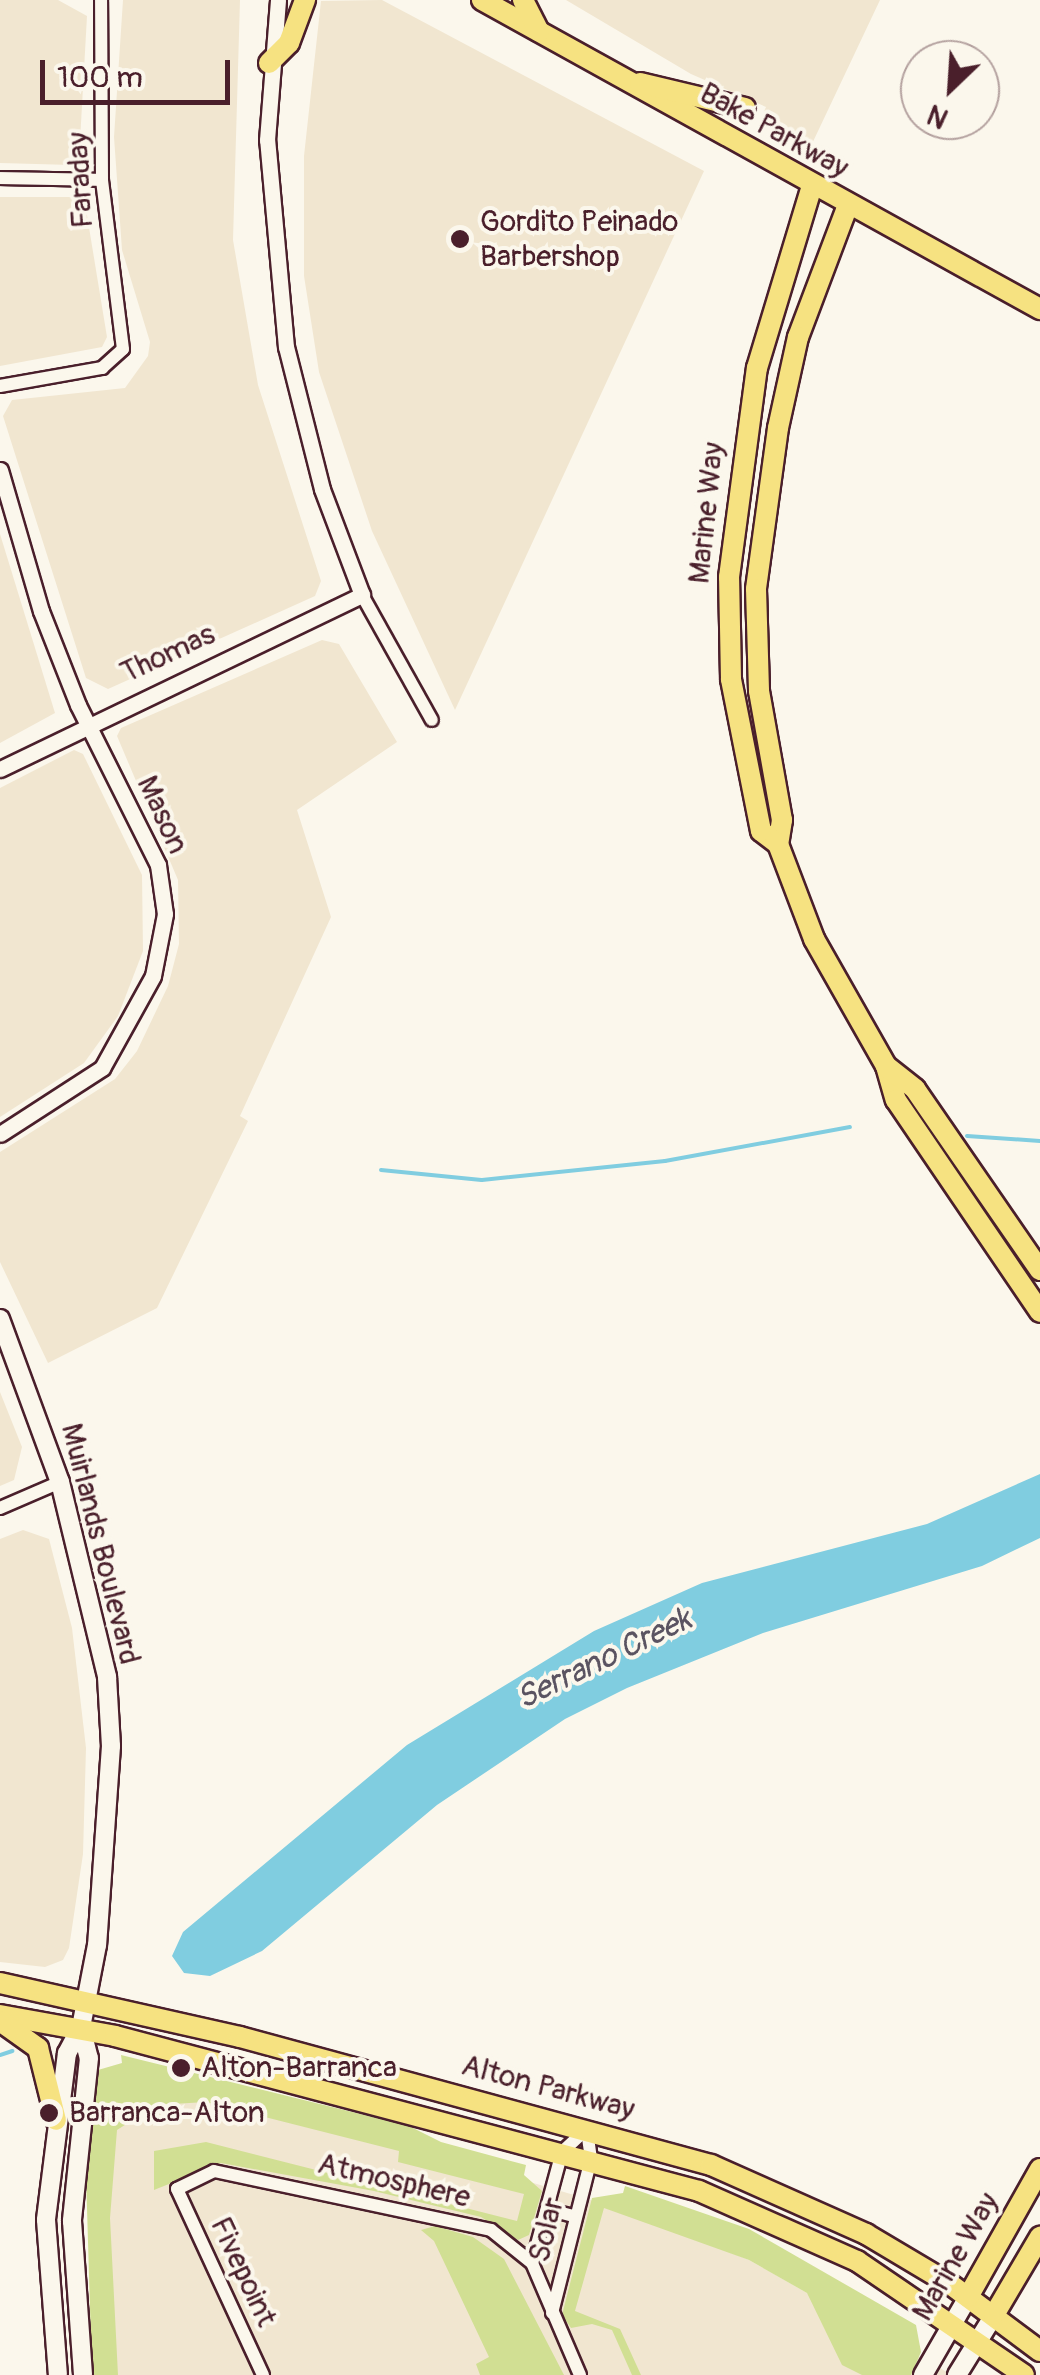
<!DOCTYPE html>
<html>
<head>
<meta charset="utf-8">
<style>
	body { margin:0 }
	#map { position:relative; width:1040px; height:2375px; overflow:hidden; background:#fbf7ec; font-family:Pangolin,sans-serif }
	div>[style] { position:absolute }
	.built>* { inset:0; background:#f1e6d0 }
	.green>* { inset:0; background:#d1df93 }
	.water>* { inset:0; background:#80cde0 }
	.stream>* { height:4px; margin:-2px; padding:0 2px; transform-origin:2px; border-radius:2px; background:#80cde0 }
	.roads { filter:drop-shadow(2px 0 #4a1f2b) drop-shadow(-2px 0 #4a1f2b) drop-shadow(0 2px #4a1f2b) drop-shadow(0 -2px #4a1f2b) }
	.minor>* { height:12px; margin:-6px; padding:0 6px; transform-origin:6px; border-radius:6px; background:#fbf7ec }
	.tertiary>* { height:15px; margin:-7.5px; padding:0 7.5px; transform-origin:7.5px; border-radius:7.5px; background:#fbf7ec }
	.secondary>* { height:18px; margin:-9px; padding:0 9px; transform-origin:9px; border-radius:9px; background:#fbf7ec }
	.primary>* { height:20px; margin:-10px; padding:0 10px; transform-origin:10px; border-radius:10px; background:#f6e281 }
	.dots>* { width:28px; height:28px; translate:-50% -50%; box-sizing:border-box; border:5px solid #fbf7ec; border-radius:50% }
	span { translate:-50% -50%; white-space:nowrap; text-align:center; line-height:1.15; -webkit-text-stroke:8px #fbf7ec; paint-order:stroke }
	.street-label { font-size:30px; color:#4a1f2b }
	.poi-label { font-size:30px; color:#4a1f2b }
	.left { translate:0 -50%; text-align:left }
	.water-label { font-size:32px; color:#5a5361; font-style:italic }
	.north { position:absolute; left:900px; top:40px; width:100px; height:100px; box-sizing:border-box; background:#fbf7ec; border:2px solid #b4a19f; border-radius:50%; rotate:205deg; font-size:28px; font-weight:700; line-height:40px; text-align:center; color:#4a1f2b }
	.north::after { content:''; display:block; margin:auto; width:35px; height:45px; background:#4a1f2b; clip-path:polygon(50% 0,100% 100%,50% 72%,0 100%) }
	.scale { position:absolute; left:40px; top:60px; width:190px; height:45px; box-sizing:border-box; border:5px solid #4a1f2b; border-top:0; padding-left:12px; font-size:30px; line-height:35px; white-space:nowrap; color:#4a1f2b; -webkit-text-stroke:8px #fbf7ec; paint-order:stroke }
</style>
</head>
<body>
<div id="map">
	<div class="built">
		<i style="clip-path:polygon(0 0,58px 0,87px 16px,79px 159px,72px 165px,0 163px)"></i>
		<i style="clip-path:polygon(123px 0,240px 0,233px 240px,258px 385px,321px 581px,315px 596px,108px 689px,86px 678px,3px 416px,12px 400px,125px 388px,148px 356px,150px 342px,122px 250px,114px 137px)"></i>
		<i style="clip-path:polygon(382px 0,704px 171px,455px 710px,372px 531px,319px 372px,304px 276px,304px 156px,321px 1px)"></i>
		<i style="clip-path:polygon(566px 0,880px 0,810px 148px,760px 120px,766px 107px,691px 74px)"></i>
		<i style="clip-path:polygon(0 197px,84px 197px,107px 337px,102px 347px,0 366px)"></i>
		<i style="clip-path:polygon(0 534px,55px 713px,0 743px)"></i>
		<i style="clip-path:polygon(322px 640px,339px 644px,397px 742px,297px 810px,331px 917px,240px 1116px,248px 1121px,157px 1308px,48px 1363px,0 1262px,0 1152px,115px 1079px,137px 1051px,168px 986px,179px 944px,178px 880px,117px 736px,121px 728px)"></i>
		<i style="clip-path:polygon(74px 750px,83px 754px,142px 875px,143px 951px,118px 1016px,84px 1063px,0 1117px,0 788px)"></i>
		<i style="clip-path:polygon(0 1392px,22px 1447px,14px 1480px,0 1486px)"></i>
		<i style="clip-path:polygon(23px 1530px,49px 1539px,72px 1628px,86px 1748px,83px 1854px,69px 1948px,63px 1960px,45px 1967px,0 1962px,0 1539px)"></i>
		<i style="clip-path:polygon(195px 2083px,618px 2208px,749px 2260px,952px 2375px,112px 2375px,101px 2256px,115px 2119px)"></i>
	</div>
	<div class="green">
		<i style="clip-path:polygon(121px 2055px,409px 2126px,441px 2142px,526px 2165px,524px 2175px,542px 2191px,529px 2235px,518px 2240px,481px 2217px,374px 2191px,221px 2163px,154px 2190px,154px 2151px,206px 2142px,517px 2221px,524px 2194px,398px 2162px,399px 2151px,206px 2102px,156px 2105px,117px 2130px,110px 2218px,118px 2375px,92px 2375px,86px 2175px,98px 2070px,122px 2063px)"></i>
		<i style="clip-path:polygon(625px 2186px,749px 2229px,916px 2325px,921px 2352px,911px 2375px,862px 2375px,842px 2365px,807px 2293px,749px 2260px,604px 2208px,575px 2311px,620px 2329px,641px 2375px,632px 2375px,612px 2330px,592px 2324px,571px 2328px,562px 2315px,592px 2198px,623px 2193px)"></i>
		<i style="clip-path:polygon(435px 2226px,473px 2237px,504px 2259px,564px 2375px,480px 2375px,476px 2364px,489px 2357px,434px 2241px,421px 2230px)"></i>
	</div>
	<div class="water">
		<i style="clip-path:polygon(1040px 1474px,1040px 1538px,982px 1566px,763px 1633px,627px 1688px,565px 1719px,437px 1805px,262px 1951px,210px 1976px,184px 1973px,172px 1956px,183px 1932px,407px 1745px,594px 1631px,702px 1583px,927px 1524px)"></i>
	</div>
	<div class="stream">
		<i style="left:967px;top:1136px;width:73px;rotate:3.9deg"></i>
		<i style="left:381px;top:1170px;width:101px;rotate:5.7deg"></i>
		<i style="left:482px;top:1180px;width:184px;rotate:-5.9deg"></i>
		<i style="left:665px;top:1161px;width:188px;rotate:-10.4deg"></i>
		<i style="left:0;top:2055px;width:13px;rotate:-18deg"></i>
	</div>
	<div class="roads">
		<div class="minor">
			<i style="left:0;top:178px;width:102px;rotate:1.1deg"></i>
			<i style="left:0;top:386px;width:104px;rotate:-10deg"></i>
			<i style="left:102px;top:368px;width:28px;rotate:-42deg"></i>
			<i style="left:123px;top:349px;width:170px;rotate:-97.1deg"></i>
			<i style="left:102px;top:180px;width:180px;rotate:-90.3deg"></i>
			<i style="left:362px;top:595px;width:143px;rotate:60.8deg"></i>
			<i style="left:0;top:1508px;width:65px;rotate:-23.4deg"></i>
			<i style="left:547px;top:2209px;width:30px;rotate:15deg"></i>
			<i style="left:532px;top:2263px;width:115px;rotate:-74.9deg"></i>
			<i style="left:562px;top:2152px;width:34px;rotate:-43deg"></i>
			<i style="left:552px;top:2313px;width:159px;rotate:-75.8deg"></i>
			<i style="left:591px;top:2159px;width:30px;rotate:-98deg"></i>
			<i style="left:263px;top:2375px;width:205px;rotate:-114.8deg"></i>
			<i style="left:177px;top:2189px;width:41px;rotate:-25.9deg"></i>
			<i style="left:214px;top:2171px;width:283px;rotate:12deg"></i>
			<i style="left:491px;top:2230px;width:53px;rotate:38.8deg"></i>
			<i style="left:532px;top:2263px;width:122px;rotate:66.8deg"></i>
		</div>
		<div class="tertiary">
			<i style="left:0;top:470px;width:147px;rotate:73.8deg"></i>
			<i style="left:41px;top:611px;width:101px;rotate:68.5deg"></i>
			<i style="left:78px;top:705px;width:179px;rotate:63.4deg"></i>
			<i style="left:158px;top:865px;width:49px;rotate:81.9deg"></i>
			<i style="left:165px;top:914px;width:63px;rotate:101deg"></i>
			<i style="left:153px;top:976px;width:105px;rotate:119deg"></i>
			<i style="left:102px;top:1068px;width:121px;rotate:147.1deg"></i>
			<i style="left:0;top:769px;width:402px;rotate:-25.7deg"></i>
			<i style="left:362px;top:595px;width:113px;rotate:-110.7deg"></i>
			<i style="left:322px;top:489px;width:146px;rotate:-104.2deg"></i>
			<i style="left:286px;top:347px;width:208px;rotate:-95.2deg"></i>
			<i style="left:267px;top:140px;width:140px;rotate:-85.5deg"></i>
		</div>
		<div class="secondary">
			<i style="left:0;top:1319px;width:174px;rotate:69.8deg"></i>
			<i style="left:60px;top:1482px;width:201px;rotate:76.4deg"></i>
			<i style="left:107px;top:1677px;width:69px;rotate:86.7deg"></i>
			<i style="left:111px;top:1746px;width:199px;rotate:94deg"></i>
			<i style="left:97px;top:1945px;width:84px;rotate:101deg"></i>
			<i style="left:81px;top:2027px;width:30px;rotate:118deg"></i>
			<i style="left:67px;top:2053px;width:168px;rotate:97.2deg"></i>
			<i style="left:46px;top:2220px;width:155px;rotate:85.6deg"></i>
			<i style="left:81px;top:2027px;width:32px;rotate:76deg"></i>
			<i style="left:89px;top:2058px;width:164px;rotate:96deg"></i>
			<i style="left:72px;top:2221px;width:154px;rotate:85.9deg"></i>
			<i style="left:923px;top:2375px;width:90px;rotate:-60deg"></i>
			<i style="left:957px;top:2375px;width:70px;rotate:-58.3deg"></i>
		</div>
		<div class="primary">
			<i style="left:482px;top:0;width:638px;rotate:28.98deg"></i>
			<i style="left:523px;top:0;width:35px;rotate:63deg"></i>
			<i style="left:269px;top:63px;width:28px;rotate:-45deg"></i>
			<i style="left:289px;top:43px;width:46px;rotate:-69.6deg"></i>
			<i style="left:640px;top:83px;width:108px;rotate:13.4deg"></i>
			<i style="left:848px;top:205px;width:141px;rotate:110.7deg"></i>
			<i style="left:798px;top:337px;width:93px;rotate:102.4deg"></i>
			<i style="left:778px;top:428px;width:162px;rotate:97.8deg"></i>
			<i style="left:756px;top:589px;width:102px;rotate:88.3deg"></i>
			<i style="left:759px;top:691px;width:131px;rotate:79.9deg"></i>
			<i style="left:782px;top:820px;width:24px;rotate:99deg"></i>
			<i style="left:778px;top:844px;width:102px;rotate:69.2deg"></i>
			<i style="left:814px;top:939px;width:146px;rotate:60.4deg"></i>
			<i style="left:886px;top:1066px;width:35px;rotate:74deg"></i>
			<i style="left:896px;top:1100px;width:256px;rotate:55.8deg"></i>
			<i style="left:778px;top:844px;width:21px;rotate:-143deg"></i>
			<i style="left:761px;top:831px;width:155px;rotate:-101.2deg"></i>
			<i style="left:731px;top:679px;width:102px;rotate:-91.1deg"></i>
			<i style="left:729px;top:577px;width:211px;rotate:-82.4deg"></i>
			<i style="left:757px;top:368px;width:190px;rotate:-73.2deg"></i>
			<i style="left:886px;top:1066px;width:37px;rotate:38deg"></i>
			<i style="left:915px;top:1089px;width:220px;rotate:55.4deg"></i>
			<i style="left:0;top:1983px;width:246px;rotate:12.7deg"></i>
			<i style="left:240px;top:2037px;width:488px;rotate:15.2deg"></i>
			<i style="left:711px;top:2165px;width:170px;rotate:24deg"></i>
			<i style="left:866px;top:2234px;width:98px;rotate:30.8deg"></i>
			<i style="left:950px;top:2284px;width:112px;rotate:36.7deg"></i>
			<i style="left:0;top:2015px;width:117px;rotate:10.3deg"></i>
			<i style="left:115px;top:2036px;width:604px;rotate:14.86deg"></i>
			<i style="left:699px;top:2191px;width:173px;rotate:23.9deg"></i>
			<i style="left:857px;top:2261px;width:202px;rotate:34.3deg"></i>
			<i style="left:0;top:2021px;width:47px;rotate:35.4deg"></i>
			<i style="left:38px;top:2048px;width:74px;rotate:76deg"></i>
			<i style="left:968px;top:2297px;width:147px;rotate:-60.6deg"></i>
			<i style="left:994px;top:2315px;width:91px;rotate:-59.5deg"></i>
		</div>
	</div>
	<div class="dots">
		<i style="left:460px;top:239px;background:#4a1f2b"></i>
		<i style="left:181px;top:2068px;background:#4a1f2b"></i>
		<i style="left:49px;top:2113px;background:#4a1f2b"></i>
	</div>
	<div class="street-label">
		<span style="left:774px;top:131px;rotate:29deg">Bake Parkway</span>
		<span style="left:81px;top:180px;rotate:-93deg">Faraday</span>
		<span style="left:707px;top:513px;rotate:-84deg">Marine Way</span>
		<span style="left:168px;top:654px;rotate:-25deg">Thomas</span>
		<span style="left:162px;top:815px;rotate:65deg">Mason</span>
		<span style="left:100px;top:1544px;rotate:76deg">Muirlands Boulevard</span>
		<span style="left:548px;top:2088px;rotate:15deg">Alton Parkway</span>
		<span style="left:394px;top:2181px;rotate:13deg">Atmosphere</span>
		<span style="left:547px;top:2230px;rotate:-76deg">Solar</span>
		<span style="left:956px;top:2257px;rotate:-60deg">Marine Way</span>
		<span style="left:243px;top:2272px;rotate:65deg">Fivepoint</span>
	</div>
	<div class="poi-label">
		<span class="left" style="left:480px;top:239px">Gordito Peinado<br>Barbershop</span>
		<span class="left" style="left:201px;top:2068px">Alton-Barranca</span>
		<span class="left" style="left:69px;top:2113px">Barranca-Alton</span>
	</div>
	<div class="water-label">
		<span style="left:604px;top:1659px;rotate:-26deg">Serrano Creek</span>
	</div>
	<div class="north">N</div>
	<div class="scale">100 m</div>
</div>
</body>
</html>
